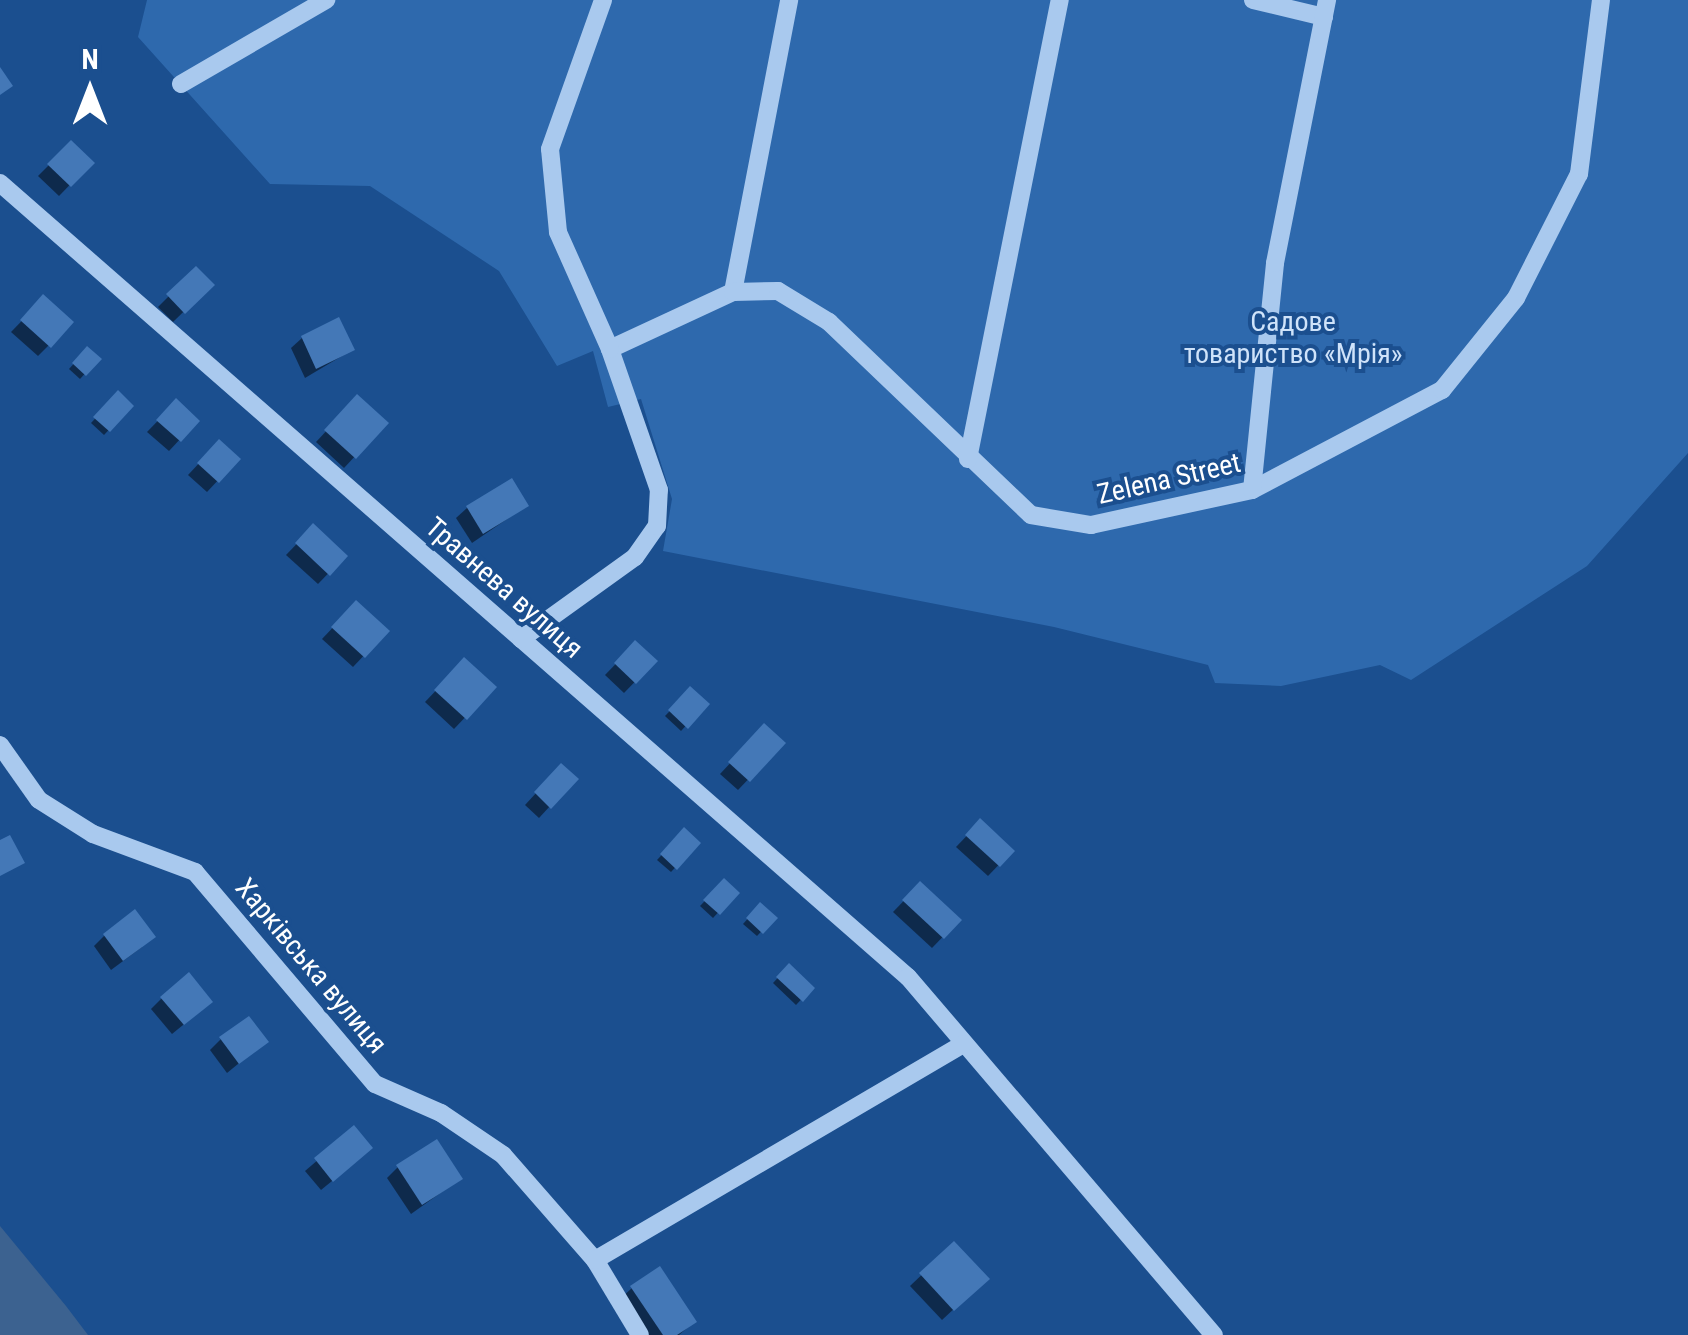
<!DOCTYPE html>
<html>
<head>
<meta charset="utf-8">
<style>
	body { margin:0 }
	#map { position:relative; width:1688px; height:1335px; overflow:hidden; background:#1b4f8f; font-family:"Roboto Condensed",sans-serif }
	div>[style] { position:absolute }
	.green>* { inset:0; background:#2e69ad }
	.water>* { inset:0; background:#3c6290 }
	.shadow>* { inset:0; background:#0007 }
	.building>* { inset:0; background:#4478b7 }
	.minor>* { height:18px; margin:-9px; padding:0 9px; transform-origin:9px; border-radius:9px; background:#a9c9ee }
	span { translate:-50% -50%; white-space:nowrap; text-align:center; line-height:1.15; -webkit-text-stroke:8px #1b4f8f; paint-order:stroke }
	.park-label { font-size:28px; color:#cfe3fa }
	.street-label { font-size:28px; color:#fff }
	.north { position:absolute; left:40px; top:40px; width:100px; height:100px; -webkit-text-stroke:8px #1b4f8f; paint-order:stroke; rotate:0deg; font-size:28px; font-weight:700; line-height:40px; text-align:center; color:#fff }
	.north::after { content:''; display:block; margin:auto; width:35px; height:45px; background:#fff; clip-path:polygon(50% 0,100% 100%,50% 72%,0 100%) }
</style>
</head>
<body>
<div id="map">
	<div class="green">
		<i style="clip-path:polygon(147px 0,1688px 0,1688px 453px,1587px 566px,1411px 680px,1380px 665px,1281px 686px,1215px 683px,1208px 665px,1054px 627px,663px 551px,672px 499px,641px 399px,608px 407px,593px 351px,557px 366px,499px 271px,370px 186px,270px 184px,138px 37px)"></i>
	</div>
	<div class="water">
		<i style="clip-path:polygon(0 1226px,66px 1306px,88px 1335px,0 1335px)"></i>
	</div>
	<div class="shadow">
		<i style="clip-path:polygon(71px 143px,91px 163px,59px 196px,38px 176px)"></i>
		<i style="clip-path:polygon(196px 269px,211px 285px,173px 322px,158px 307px)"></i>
		<i style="clip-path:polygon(44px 298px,71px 323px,38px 356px,11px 332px)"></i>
		<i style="clip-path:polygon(302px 338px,352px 350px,305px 378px,291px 348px)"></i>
		<i style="clip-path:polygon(87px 349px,98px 359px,80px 379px,69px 369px)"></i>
		<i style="clip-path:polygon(118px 394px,131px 406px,104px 435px,91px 423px)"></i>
		<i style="clip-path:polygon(358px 397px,386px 423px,344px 468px,316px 442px)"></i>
		<i style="clip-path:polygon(176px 402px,197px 421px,169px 451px,147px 432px)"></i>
		<i style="clip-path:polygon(219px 442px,238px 459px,207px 492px,188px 475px)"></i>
		<i style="clip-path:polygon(526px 506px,472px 543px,456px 518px,467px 508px)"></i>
		<i style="clip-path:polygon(313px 527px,345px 556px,318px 584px,286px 555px)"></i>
		<i style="clip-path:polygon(356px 603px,387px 631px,353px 667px,322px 639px)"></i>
		<i style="clip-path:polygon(635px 644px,654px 662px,624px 693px,605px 675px)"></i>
		<i style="clip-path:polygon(464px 661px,493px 688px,454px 729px,425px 702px)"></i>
		<i style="clip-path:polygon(690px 690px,706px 704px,681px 731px,665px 716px)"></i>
		<i style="clip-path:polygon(764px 727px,782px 744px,738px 790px,720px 774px)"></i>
		<i style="clip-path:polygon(561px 766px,575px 779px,539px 818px,525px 805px)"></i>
		<i style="clip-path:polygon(980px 822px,1012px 851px,988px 876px,956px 847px)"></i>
		<i style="clip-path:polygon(684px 831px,698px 843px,671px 872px,657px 860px)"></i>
		<i style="clip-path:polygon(724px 881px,736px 893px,713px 918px,700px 906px)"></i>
		<i style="clip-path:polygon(920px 884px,959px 920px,932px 948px,893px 912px)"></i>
		<i style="clip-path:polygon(760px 905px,774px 918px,757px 936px,743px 924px)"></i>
		<i style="clip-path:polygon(104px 936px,142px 947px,111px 970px,94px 946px)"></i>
		<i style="clip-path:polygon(789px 966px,812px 988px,796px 1005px,773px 983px)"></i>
		<i style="clip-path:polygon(162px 998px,199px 1012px,172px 1034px,151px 1009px)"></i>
		<i style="clip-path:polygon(221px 1039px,265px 1042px,227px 1073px,210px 1050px)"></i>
		<i style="clip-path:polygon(354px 1129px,359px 1159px,321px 1190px,305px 1171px)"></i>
		<i style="clip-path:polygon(398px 1167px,460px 1179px,411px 1214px,387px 1178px)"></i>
		<i style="clip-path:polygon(954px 1244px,986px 1279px,942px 1320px,910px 1286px)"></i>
		<i style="clip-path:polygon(632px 1288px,694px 1322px,679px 1335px,646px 1335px,621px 1298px)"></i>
	</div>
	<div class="building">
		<i style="clip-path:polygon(0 67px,13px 86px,0 95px)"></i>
		<i style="clip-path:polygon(71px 140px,95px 163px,71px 187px,47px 164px)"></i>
		<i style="clip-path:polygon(196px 266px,215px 285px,185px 314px,166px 294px)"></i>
		<i style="clip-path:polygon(43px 294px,74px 322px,51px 348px,20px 320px)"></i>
		<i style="clip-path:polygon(339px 317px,355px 350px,316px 369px,301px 336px)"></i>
		<i style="clip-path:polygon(87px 346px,102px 359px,86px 376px,72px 363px)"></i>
		<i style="clip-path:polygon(118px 390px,134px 406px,110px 432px,93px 417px)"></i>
		<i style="clip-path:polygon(357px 394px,389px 423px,356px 459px,324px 430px)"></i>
		<i style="clip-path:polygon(176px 398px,200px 421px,181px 442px,156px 420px)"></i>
		<i style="clip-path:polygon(219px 439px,241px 459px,219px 483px,197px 463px)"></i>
		<i style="clip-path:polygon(512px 478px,529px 506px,483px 534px,466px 506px)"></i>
		<i style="clip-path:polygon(313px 523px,348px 556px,330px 576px,295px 543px)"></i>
		<i style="clip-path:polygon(356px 600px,390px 631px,365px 658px,331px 627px)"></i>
		<i style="clip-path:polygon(635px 640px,658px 661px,636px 684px,614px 663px)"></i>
		<i style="clip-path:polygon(464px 657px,497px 687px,467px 720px,434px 690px)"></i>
		<i style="clip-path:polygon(690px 686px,710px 704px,688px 729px,668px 710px)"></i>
		<i style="clip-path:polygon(764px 723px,786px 743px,750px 782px,728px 762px)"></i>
		<i style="clip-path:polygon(561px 763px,579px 779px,551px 809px,534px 792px)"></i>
		<i style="clip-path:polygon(980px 818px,1015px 851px,1000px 867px,965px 835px)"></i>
		<i style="clip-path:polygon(684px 827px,701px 843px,677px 870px,660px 854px)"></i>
		<i style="clip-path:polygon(10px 835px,25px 863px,0 876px,0 840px)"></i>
		<i style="clip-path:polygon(724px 878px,740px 893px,720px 915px,703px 900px)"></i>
		<i style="clip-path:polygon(920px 881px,962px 920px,944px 939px,902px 900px)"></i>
		<i style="clip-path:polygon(760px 902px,778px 918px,763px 934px,746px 918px)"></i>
		<i style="clip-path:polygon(135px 909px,156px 937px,123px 961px,103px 934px)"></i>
		<i style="clip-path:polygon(789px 963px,815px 988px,803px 1002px,776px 977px)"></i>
		<i style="clip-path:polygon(189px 972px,213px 1002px,184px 1025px,160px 997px)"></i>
		<i style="clip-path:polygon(249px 1016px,269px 1042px,239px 1064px,219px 1037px)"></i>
		<i style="clip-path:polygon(354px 1125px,373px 1148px,333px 1182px,314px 1158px)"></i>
		<i style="clip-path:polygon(437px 1139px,463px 1179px,422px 1205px,396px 1165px)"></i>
		<i style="clip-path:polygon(954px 1241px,990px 1279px,954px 1311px,919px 1273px)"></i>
		<i style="clip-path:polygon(660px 1266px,697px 1322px,677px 1335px,663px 1335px,630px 1286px)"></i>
	</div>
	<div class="minor">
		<i style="left:1253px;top:0;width:73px;rotate:13.5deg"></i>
		<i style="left:181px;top:84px;width:168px;rotate:-30.1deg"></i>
		<i style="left:0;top:183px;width:1206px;rotate:41.17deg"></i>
		<i style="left:908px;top:977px;width:471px;rotate:49.5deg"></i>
		<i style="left:733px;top:292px;width:297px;rotate:-79.1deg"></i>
		<i style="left:610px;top:349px;width:136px;rotate:-24.9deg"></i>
		<i style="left:733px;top:292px;width:45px;rotate:-1.3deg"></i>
		<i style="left:778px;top:291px;width:60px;rotate:31.3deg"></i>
		<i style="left:829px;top:322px;width:279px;rotate:43.7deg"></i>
		<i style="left:1031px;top:515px;width:61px;rotate:9.5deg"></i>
		<i style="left:1091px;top:525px;width:165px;rotate:-12.3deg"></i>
		<i style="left:1252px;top:490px;width:215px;rotate:-27.8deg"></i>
		<i style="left:1442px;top:390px;width:118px;rotate:-51.2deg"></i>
		<i style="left:1516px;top:298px;width:139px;rotate:-63.1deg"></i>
		<i style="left:1579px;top:174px;width:175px;rotate:-82.8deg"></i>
		<i style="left:968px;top:459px;width:468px;rotate:-78.7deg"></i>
		<i style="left:1252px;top:490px;width:228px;rotate:-84.2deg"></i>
		<i style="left:1275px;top:263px;width:268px;rotate:-78.8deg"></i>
		<i style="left:521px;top:639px;width:140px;rotate:-35.7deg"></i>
		<i style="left:635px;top:557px;width:38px;rotate:-55deg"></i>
		<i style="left:657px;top:526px;width:36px;rotate:-87deg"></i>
		<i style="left:659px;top:490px;width:149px;rotate:-109.2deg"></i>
		<i style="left:610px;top:349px;width:128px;rotate:-114deg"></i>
		<i style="left:558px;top:232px;width:83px;rotate:-95.5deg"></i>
		<i style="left:550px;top:149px;width:158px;rotate:-70.4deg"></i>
		<i style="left:0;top:745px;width:67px;rotate:54.7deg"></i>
		<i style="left:39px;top:800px;width:64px;rotate:32.2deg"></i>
		<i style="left:93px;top:834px;width:109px;rotate:20.4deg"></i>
		<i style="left:195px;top:872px;width:278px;rotate:49.7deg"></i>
		<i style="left:375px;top:1084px;width:72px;rotate:23.7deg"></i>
		<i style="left:441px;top:1113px;width:75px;rotate:34.1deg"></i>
		<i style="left:503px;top:1155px;width:140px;rotate:48.8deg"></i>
		<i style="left:595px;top:1260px;width:87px;rotate:59deg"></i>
		<i style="left:595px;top:1260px;width:427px;rotate:-30.4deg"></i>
	</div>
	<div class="park-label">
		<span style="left:1293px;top:338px">Садове<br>товариство «Мрія»</span>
	</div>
	<div class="street-label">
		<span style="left:1169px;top:479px;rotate:-13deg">Zelena Street</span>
		<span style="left:504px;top:588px;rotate:41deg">Травнева вулиця</span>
		<span style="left:311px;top:966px;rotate:50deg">Харківська вулиця</span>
	</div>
	<div class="north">N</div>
</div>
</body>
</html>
